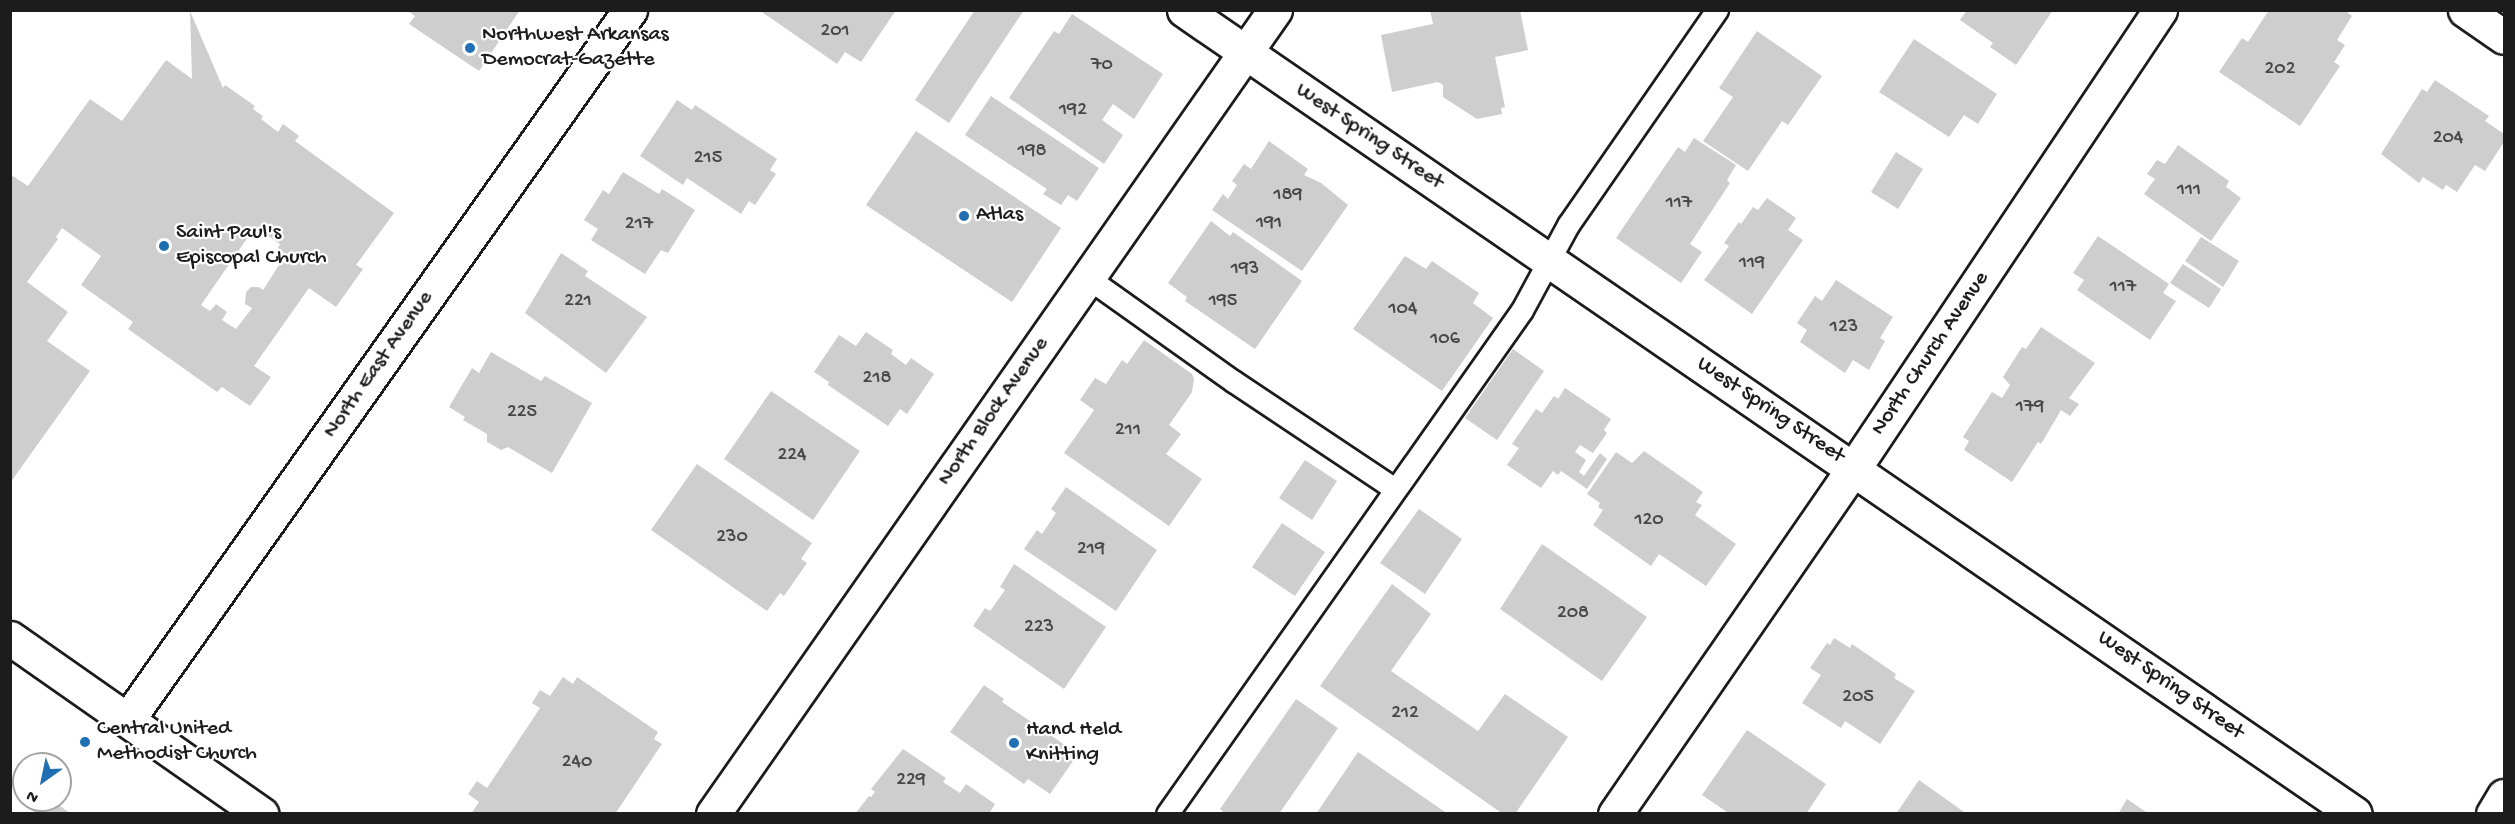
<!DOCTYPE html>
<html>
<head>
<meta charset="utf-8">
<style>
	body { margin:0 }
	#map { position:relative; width:2515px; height:824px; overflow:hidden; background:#fff; font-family:"Gochi Hand",sans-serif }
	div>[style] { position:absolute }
	.building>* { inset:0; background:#cecece }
	.roads { filter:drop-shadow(2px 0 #1c1c1c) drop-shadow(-2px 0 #1c1c1c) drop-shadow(0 2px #1c1c1c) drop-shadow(0 -2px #1c1c1c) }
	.service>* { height:21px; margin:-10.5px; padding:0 10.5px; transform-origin:10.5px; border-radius:10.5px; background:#fff }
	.minor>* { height:33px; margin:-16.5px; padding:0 16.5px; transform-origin:16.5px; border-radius:16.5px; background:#fff }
	.tertiary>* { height:33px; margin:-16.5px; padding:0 16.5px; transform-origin:16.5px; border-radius:16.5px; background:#fff }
	.dots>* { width:16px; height:16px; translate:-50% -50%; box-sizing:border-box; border:3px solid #fff; border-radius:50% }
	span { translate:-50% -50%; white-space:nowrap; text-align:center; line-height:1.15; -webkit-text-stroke:4.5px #fff; paint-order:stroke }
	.number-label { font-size:20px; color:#484848 }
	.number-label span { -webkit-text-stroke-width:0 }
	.poi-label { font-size:22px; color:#1c1c1c }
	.left { translate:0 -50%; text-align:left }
	.street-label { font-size:22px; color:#1c1c1c }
	.frame { position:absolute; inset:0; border:12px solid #1c1c1c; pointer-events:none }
	.north { position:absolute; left:12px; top:752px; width:60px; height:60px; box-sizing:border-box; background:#fff; border:2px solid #a4a4a4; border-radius:50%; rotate:213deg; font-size:16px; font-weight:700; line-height:24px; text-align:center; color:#1c1c1c }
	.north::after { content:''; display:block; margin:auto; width:21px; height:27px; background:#1f6fb2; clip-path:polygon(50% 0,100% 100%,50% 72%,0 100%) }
</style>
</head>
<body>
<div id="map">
	<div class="building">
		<i style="clip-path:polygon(407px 10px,520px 10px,479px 71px,409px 24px,415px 16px)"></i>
		<i style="clip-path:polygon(759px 10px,896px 10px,861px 62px,845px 52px,837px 64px)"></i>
		<i style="clip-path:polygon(975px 10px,1024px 10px,949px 123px,915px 100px)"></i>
		<i style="clip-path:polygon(1430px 10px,1520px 10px,1528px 50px,1495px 57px,1505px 107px,1501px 108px,1502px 114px,1477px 119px,1443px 97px,1443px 85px,1438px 82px,1392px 92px,1381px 35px,1433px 24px)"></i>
		<i style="clip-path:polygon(1967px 10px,2053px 10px,2016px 65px,1990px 47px,1993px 43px,1960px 20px)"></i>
		<i style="clip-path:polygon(2269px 10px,2344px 10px,2352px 16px,2337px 40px,2345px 45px,2334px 62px,2340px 66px,2300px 126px,2219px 72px,2242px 38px,2248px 42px)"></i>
		<i style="clip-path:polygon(evenodd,190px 11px,223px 88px,225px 85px,255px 106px,253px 109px,263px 116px,261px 119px,278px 132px,283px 124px,299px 136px,295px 141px,394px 213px,356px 265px,363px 269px,336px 307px,309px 288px,254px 366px,271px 377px,250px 406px,222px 387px,217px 392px,128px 329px,133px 322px,81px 285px,101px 256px,62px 228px,56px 237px,58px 239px,27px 282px,68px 312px,47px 341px,90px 371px,10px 483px,10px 179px,13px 176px,28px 186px,90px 99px,122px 121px,166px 60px,192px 79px,190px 11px,255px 227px,280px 244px,278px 248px,286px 254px,263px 290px,259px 287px,251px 287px,246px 292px,245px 304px,252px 308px,236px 329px,222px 320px,227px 312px,216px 304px,210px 311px,201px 305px,255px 227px)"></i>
		<i style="clip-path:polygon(1072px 14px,1163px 74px,1134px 119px,1113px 104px,1102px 120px,1123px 135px,1104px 164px,1009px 98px,1054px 31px,1059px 34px)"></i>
		<i style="clip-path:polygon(1757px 31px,1822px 76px,1788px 125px,1782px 121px,1748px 171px,1703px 141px,1733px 97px,1719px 88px)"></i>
		<i style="clip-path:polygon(1914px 39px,1997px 94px,1978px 124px,1964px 115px,1949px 137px,1879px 92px)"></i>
		<i style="clip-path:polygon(2435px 80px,2489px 116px,2485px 121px,2504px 134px,2504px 142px,2485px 171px,2475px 165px,2457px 192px,2446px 185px,2443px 190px,2423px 177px,2419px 183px,2381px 154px,2422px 89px,2427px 92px)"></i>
		<i style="clip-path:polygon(991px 96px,1099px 168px,1077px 201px,1068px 195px,1061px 205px,1043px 194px,1047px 189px,965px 135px)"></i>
		<i style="clip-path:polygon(677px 100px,692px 110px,695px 105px,777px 159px,770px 170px,776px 174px,755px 205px,749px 201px,741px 214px,687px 178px,683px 185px,640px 156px)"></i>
		<i style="clip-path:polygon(916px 131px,1061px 228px,1012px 302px,866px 205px)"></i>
		<i style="clip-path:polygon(1694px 138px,1736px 165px,1727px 180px,1730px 183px,1690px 244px,1702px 252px,1681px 283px,1616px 238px,1678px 147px,1685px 152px)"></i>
		<i style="clip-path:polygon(1269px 141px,1308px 169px,1304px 175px,1321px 183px,1348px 205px,1302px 271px,1212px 210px,1223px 194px,1228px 199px,1237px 185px,1232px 181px,1244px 164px,1251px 169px)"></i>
		<i style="clip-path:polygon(2178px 145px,2229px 181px,2226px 187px,2241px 198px,2211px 241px,2144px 194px,2155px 179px,2147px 174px,2157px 160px,2165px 164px)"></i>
		<i style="clip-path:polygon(1896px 152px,1923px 169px,1898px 209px,1871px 192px)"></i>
		<i style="clip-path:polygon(623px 172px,659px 194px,662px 189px,695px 210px,668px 253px,661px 250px,645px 274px,591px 240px,598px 229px,584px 220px,603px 190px,609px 194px)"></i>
		<i style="clip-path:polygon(1767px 198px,1796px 218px,1788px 230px,1803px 240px,1752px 314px,1704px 280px,1729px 246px,1724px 243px,1739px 222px,1741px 224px,1753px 207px,1758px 210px)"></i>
		<i style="clip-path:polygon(1211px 221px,1230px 236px,1233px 232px,1302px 281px,1255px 349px,1185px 301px,1187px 297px,1168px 283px)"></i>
		<i style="clip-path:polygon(2098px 236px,2169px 284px,2163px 293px,2176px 301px,2150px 340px,2077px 290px,2084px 280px,2073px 273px)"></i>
		<i style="clip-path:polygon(2201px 237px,2239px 261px,2223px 287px,2185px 261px)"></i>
		<i style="clip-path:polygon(561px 253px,588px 271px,585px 276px,647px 317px,606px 373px,525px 313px)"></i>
		<i style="clip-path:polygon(1405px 256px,1426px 269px,1432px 261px,1479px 293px,1473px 303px,1493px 318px,1442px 391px,1353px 329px)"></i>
		<i style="clip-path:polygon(2183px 264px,2221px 289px,2209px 308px,2170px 283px)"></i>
		<i style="clip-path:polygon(1836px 280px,1893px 317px,1880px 338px,1885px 341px,1869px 370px,1853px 360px,1845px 373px,1800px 342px,1807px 330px,1797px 323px,1815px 296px,1822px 301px)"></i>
		<i style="clip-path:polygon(2041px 327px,2095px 363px,2069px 398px,2079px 404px,2070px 416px,2061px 410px,2041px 444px,2038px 442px,2012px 482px,1964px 450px,1969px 441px,1963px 437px,1992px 392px,2002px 398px,2010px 385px,2003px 377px,2022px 347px,2026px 349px)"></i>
		<i style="clip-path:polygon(866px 332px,893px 350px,891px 354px,906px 365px,911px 358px,934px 374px,907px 414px,900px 409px,888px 426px,828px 385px,829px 382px,814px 372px,839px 335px,856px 346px)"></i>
		<i style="clip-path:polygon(1144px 340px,1192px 374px,1194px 379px,1192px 392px,1169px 425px,1181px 434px,1166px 454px,1202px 479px,1169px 526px,1064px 453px,1094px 410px,1080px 400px,1095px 378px,1106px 384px,1122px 360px,1127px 364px)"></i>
		<i style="clip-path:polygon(1513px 349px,1544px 371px,1497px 440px,1465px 418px)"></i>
		<i style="clip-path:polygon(491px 352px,541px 381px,545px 376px,592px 403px,552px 473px,508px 447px,501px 450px,487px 442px,487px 434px,463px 420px,465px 417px,449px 407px,472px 368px,479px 373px)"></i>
		<i style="clip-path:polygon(1565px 388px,1611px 419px,1604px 430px,1607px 433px,1593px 453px,1580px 445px,1575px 452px,1586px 460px,1579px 472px,1584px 476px,1600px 453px,1607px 459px,1587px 489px,1561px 471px,1558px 475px,1553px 471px,1541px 488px,1507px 465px,1519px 448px,1512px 444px,1536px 409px,1542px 413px,1554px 396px,1558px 399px)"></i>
		<i style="clip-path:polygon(771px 391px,860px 451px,813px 520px,724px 459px)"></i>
		<i style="clip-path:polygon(1644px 451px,1703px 492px,1696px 502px,1702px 505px,1695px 515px,1736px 544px,1706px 586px,1659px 554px,1651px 566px,1593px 525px,1603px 510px,1598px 507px,1600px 503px,1587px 494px,1616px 452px,1632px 463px)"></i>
		<i style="clip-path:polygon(1305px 460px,1337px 481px,1312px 520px,1279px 498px)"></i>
		<i style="clip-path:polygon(697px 464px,812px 543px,801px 559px,807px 563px,784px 596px,780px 593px,767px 611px,651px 530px)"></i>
		<i style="clip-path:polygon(1066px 487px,1157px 550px,1116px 611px,1024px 549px,1037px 530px,1042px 534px,1056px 513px,1051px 509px)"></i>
		<i style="clip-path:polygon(1419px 509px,1462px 539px,1425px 594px,1380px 563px)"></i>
		<i style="clip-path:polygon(1282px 523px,1325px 552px,1295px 596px,1252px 567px)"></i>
		<i style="clip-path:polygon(1542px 544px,1647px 617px,1602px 681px,1500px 609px)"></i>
		<i style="clip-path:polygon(1014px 564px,1106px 627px,1064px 689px,973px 626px,985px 608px,990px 611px,1005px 590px,1000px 587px)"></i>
		<i style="clip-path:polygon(1392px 584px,1431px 614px,1391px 671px,1478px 731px,1505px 694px,1568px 737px,1515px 814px,1503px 814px,1320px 686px)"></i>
		<i style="clip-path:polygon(1834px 638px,1850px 648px,1852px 644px,1896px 674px,1894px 678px,1915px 691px,1880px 744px,1845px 721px,1841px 728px,1802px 703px,1821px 675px,1810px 668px,1827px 643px,1830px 645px)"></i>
		<i style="clip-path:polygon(563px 677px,573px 684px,577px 677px,658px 732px,654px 739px,662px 744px,615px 814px,471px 814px,479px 802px,468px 794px,477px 781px,487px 788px,540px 708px,532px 703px,540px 690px,550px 696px)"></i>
		<i style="clip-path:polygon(984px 685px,1004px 699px,1002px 702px,1078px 754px,1050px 794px,1028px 779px,1024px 784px,950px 732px)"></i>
		<i style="clip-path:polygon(1296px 699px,1338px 728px,1279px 814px,1226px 814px,1220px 809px)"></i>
		<i style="clip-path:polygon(1747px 730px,1826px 784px,1806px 814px,1730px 814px,1702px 795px)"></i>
		<i style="clip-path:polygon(903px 749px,946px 778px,943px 782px,960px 793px,966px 784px,995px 804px,989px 814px,855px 814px,869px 796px,871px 797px,875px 792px,871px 789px)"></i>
		<i style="clip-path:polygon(1358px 752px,1448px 814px,1316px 814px)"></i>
		<i style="clip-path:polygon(1919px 780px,1967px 814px,1896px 814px)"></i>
		<i style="clip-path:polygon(2127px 799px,2149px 814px,2118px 814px)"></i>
		<i style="clip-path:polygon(41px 800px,52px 800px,71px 814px,32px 814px)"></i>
	</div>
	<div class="roads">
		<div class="service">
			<i style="left:1088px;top:278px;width:178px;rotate:35.4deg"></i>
			<i style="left:1233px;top:381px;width:195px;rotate:33.7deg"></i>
			<i style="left:1167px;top:814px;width:616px;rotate:-54.84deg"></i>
			<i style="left:1522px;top:310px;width:97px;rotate:-61.6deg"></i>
			<i style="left:1568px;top:225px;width:262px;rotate:-55.3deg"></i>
		</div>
		<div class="minor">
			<i style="left:1184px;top:10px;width:1420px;rotate:34.47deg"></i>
			<i style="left:2465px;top:10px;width:47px;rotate:34.7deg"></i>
			<i style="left:128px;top:719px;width:869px;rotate:-54.7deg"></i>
			<i style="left:713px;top:814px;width:981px;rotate:-55.05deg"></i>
			<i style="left:1615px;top:814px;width:421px;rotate:-55.4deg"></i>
			<i style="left:1854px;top:468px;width:551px;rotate:-56.25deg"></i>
			<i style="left:2493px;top:814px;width:21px;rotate:-59deg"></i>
		</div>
		<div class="tertiary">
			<i style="left:10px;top:638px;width:307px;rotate:35deg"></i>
		</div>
	</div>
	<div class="dots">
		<i style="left:470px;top:48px;background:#1f6fb2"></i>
		<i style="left:964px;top:216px;background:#1f6fb2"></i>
		<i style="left:164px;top:246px;background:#1f6fb2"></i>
		<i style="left:85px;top:742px;background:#1f6fb2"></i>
		<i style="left:1014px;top:743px;background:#1f6fb2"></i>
	</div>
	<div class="number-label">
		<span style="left:835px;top:31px">201</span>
		<span style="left:1102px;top:65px">70</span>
		<span style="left:2280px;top:69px">202</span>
		<span style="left:1073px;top:110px">192</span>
		<span style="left:2448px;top:138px">204</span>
		<span style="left:1032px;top:151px">198</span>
		<span style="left:708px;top:158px">215</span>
		<span style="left:2189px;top:190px">111</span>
		<span style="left:1288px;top:195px">189</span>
		<span style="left:1679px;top:203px">117</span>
		<span style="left:1269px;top:223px">191</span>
		<span style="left:639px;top:224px">217</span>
		<span style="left:1752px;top:263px">119</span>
		<span style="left:1245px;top:269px">193</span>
		<span style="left:2123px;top:287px">117</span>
		<span style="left:578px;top:301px">221</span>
		<span style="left:1223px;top:301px">195</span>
		<span style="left:1403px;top:309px">104</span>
		<span style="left:1844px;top:327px">123</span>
		<span style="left:1445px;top:339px">106</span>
		<span style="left:877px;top:378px">218</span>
		<span style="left:2030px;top:407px">179</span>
		<span style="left:522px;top:412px">225</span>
		<span style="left:1128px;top:430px">211</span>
		<span style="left:792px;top:455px">224</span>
		<span style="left:1649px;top:520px">120</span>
		<span style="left:732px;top:537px">230</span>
		<span style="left:1091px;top:549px">219</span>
		<span style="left:1573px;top:613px">208</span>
		<span style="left:1039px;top:627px">223</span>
		<span style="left:1858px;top:697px">205</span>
		<span style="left:1405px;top:713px">212</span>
		<span style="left:577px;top:762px">240</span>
		<span style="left:911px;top:780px">229</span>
	</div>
	<div class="poi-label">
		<span class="left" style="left:482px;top:48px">Northwest Arkansas<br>Democrat-Gazette</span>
		<span class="left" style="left:976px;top:216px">Atlas</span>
		<span class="left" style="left:176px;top:246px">Saint Paul's<br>Episcopal Church</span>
		<span class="left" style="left:97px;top:742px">Central United<br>Methodist Church</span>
		<span class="left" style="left:1026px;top:743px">Hand Held<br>Knitting</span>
	</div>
	<div class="street-label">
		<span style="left:1369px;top:137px;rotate:34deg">West Spring Street</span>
		<span style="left:1931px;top:354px;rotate:-56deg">North Church Avenue</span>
		<span style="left:379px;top:365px;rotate:-55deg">North East Avenue</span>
		<span style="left:1770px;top:411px;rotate:34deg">West Spring Street</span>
		<span style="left:994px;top:412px;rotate:-55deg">North Block Avenue</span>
		<span style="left:2170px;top:686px;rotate:35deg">West Spring Street</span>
	</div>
	<div class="frame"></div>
	<div class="north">N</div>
</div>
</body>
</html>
